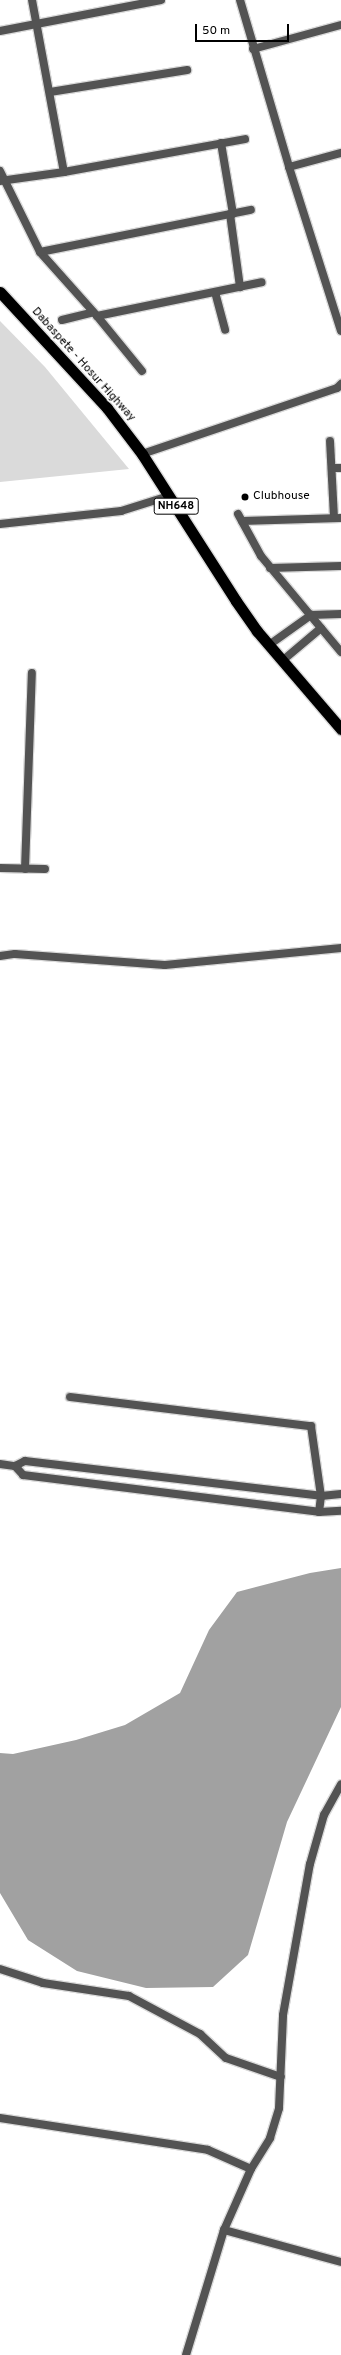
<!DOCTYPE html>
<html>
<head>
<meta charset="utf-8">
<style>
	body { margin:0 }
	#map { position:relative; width:341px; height:2355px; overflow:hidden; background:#fff; font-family:Overpass,sans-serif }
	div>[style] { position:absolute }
	.green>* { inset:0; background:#dadada }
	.water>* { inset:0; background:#a1a1a1 }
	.roads { filter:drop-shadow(1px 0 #dbdbdb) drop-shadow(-1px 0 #dbdbdb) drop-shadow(0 1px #dbdbdb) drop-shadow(0 -1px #dbdbdb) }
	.minor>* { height:8px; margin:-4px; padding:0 4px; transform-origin:4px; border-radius:4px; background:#535353 }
	.trunk>* { height:11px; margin:-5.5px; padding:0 5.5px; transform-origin:5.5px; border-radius:5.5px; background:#000 }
	.dots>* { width:11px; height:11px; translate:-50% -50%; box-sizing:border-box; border:2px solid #fff; border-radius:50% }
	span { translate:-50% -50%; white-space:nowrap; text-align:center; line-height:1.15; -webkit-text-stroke:3px #fff; paint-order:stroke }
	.shield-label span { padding:1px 3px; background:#fff; border:1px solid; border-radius:3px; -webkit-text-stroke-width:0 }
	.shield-label { font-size:11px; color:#000; font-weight:700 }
	.street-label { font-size:12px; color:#000 }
	.poi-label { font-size:12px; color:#000 }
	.left { translate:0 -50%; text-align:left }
	.scale { position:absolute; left:195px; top:24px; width:94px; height:18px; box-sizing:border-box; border:2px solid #000; border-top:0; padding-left:5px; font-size:12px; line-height:14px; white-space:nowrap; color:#000; -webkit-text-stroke:3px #fff; paint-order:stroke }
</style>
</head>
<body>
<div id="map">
	<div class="green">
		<i style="clip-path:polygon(0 321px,45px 367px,129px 469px,0 482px)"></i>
	</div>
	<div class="water">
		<i style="clip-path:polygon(341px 1568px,341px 1707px,287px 1822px,248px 1955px,213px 1987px,146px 1988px,77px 1971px,28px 1940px,0 1893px,0 1753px,13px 1754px,76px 1740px,125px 1725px,180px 1693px,209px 1630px,237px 1592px,310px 1573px)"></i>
	</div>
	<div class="roads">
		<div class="minor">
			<i style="left:32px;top:0;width:175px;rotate:79.5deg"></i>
			<i style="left:240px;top:0;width:174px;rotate:73.6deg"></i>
			<i style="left:289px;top:167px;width:172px;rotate:72.4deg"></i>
			<i style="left:0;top:31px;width:164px;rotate:-10.9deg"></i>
			<i style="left:253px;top:49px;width:91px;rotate:-15.3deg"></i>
			<i style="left:50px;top:92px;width:139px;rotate:-9.1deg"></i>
			<i style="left:221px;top:143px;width:72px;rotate:80.4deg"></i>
			<i style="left:289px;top:167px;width:54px;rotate:-15.1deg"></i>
			<i style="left:0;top:171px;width:90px;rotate:63.7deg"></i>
			<i style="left:40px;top:252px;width:86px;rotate:48.3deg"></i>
			<i style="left:97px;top:316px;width:71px;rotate:50.7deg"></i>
			<i style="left:0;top:181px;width:65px;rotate:-8deg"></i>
			<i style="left:64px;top:172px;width:184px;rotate:-10.3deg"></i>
			<i style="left:230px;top:214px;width:74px;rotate:82.2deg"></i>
			<i style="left:40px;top:252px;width:215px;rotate:-11.3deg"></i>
			<i style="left:215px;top:292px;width:39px;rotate:75deg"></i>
			<i style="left:97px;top:316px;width:168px;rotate:-11.6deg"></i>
			<i style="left:62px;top:320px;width:32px;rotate:-14deg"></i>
			<i style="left:330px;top:441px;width:77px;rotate:87deg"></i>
			<i style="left:142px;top:454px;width:206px;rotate:-18.7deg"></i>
			<i style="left:337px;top:388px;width:6px;rotate:-45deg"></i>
			<i style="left:332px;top:468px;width:9px"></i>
			<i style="left:238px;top:514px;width:48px;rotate:61.3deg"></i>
			<i style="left:261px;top:556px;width:125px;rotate:50.2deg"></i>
			<i style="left:242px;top:521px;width:99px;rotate:-1.7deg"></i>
			<i style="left:0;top:524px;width:122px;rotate:-6.1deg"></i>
			<i style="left:121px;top:511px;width:50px;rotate:-17.4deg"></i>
			<i style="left:270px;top:568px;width:71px;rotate:-1.6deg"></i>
			<i style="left:269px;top:645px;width:52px;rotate:-35.5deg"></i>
			<i style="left:311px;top:615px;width:30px;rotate:-2deg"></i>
			<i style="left:282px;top:661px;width:51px;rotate:-40.2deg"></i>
			<i style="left:0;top:868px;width:45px;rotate:1.3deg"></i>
			<i style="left:25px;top:869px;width:196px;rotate:-88deg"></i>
			<i style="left:0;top:956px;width:15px;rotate:-8deg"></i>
			<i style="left:15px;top:954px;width:150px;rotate:4.2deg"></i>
			<i style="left:165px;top:965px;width:177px;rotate:-5.5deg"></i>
			<i style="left:70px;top:1397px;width:243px;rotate:6.9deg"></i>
			<i style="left:311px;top:1426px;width:71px;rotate:81.9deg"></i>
			<i style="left:321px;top:1496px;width:16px;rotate:97deg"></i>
			<i style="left:0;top:1464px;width:15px;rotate:8deg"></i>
			<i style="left:15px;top:1466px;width:11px;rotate:-27deg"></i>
			<i style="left:25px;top:1461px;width:298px;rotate:6.7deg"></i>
			<i style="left:321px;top:1496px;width:20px;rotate:-6deg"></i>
			<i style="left:15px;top:1466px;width:12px;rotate:48deg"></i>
			<i style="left:23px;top:1475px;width:298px;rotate:7.1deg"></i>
			<i style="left:319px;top:1512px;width:22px;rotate:-3deg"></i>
			<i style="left:0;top:1969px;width:45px;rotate:18deg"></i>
			<i style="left:43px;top:1983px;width:87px;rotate:8.6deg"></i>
			<i style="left:129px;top:1996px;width:81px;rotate:28.2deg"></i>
			<i style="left:200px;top:2034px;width:35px;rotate:43deg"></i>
			<i style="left:226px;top:2058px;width:58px;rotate:19.1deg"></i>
			<i style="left:0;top:2118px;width:210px;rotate:8.7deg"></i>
			<i style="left:208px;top:2150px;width:47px;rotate:23.8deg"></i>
			<i style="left:224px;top:2230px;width:121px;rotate:15.3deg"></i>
			<i style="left:186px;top:2355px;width:131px;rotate:-73.1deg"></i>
			<i style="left:224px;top:2230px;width:67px;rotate:-66.1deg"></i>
			<i style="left:251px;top:2169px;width:36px;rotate:-58deg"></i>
			<i style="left:270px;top:2138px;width:31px;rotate:-73deg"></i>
			<i style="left:279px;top:2108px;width:93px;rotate:-87.5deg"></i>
			<i style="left:283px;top:2015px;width:153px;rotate:-79.9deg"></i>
			<i style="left:310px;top:1864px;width:51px;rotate:-74.1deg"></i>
			<i style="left:324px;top:1815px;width:35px;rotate:-61deg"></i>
		</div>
		<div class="trunk">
			<i style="left:0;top:292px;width:158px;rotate:47.3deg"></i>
			<i style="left:107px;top:408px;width:58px;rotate:52.7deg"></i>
			<i style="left:142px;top:454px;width:174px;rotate:57.4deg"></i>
			<i style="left:236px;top:601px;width:37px;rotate:55deg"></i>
			<i style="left:257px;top:631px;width:129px;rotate:49.4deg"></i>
		</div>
	</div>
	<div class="dots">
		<i style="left:245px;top:497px;background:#000"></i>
	</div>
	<div class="shield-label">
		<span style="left:176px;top:506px">NH648</span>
	</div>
	<div class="street-label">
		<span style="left:83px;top:365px;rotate:48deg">Dabaspete - Hosur Highway</span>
	</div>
	<div class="poi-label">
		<span class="left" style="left:253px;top:497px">Clubhouse</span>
	</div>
	<div class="scale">50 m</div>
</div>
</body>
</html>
